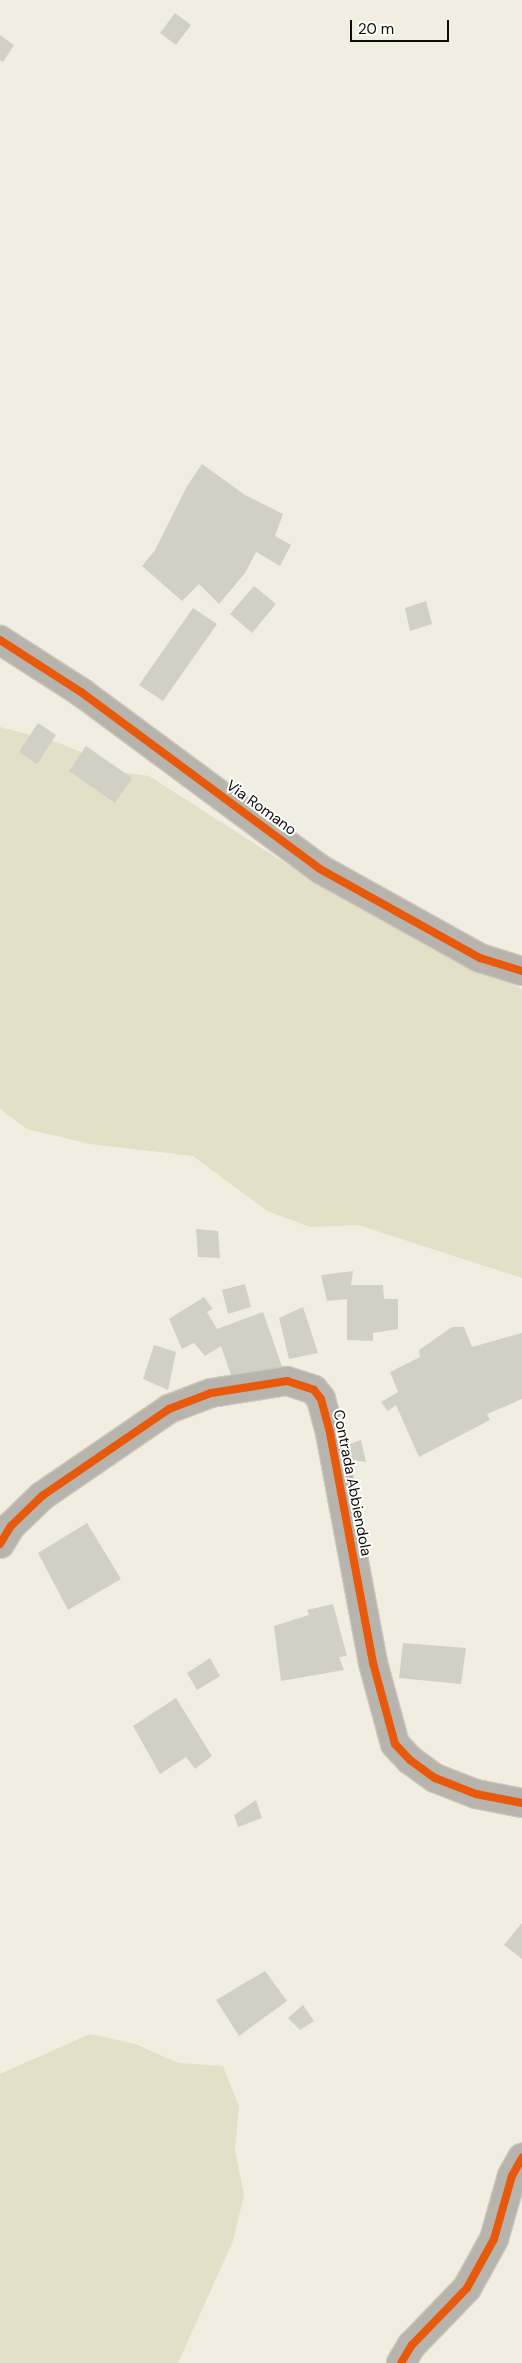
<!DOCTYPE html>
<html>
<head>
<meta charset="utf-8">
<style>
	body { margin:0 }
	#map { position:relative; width:522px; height:2363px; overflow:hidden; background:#f1eee1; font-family:"DM Sans",sans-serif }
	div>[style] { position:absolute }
	.green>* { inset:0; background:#e4dfc7 }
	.building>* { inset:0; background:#d2cfc4 }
	.roads { filter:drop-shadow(1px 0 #cbc9bf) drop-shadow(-1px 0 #cbc9bf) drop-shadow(0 1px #cbc9bf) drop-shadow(0 -1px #cbc9bf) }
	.minor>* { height:28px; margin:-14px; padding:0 14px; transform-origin:14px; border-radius:14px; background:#b6b4ac }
	.tertiary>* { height:28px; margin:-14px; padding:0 14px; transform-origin:14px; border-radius:14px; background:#b6b4ac }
	.cycleway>* { height:8px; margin:-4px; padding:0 4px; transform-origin:4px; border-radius:4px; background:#e8590c }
	span { translate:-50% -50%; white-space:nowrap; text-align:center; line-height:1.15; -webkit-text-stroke:4px #fff; paint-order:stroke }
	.street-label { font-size:15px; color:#0e0c05 }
	.scale { position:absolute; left:350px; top:20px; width:99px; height:22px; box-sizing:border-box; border:2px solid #0e0c05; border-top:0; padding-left:6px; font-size:15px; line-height:18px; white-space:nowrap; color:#0e0c05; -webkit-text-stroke:4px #fff; paint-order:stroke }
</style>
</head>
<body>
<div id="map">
	<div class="green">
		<i style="clip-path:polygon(0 727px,57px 742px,85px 754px,104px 770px,149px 776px,335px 895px,421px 942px,522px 989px,522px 1278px,358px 1225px,310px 1227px,267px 1211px,193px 1156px,90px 1144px,27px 1129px,0 1109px)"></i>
		<i style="clip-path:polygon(90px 2034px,135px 2044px,178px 2063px,223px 2066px,239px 2106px,235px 2150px,244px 2195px,233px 2241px,178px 2363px,0 2363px,0 2074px)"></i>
	</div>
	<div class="building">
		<i style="clip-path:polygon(175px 13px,191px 25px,176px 45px,160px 33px)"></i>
		<i style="clip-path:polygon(0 35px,14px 45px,3px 62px,0 60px)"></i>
		<i style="clip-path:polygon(202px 464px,245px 495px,283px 514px,275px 536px,291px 545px,280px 566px,256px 552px,245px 573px,219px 604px,199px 584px,182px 601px,142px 566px,155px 550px,187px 486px)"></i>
		<i style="clip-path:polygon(254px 586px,276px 604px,252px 633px,230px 614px)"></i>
		<i style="clip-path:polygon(426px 601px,432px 624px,410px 631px,405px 608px)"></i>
		<i style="clip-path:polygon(193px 608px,217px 624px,163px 701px,139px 685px)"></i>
		<i style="clip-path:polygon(38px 723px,56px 735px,37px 764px,19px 752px)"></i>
		<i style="clip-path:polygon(86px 746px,132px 778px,115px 803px,69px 771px)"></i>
		<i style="clip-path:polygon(196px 1229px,218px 1231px,220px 1258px,198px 1257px)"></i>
		<i style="clip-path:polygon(353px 1271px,351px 1285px,383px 1285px,384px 1299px,398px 1299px,398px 1329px,373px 1333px,373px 1341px,347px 1340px,347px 1299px,327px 1301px,321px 1275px)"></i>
		<i style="clip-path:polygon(245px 1284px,251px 1307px,228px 1314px,222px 1290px)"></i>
		<i style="clip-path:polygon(204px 1297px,213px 1309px,207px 1312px,217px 1329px,263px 1312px,285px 1375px,234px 1384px,221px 1346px,205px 1356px,194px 1343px,182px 1349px,169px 1319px)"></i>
		<i style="clip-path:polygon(303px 1307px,318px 1353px,289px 1359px,279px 1318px)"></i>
		<i style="clip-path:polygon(452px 1327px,464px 1327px,472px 1347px,522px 1333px,522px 1399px,487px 1414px,490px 1420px,419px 1457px,396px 1405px,388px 1411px,381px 1402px,398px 1392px,390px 1372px,420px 1357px,419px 1350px)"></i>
		<i style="clip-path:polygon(154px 1345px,176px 1352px,168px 1390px,143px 1379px)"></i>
		<i style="clip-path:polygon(361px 1440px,366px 1462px,352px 1460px,350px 1444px)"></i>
		<i style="clip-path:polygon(87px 1523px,121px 1579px,68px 1610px,38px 1553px)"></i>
		<i style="clip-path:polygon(333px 1604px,347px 1656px,339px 1657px,344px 1670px,281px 1681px,274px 1626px,309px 1615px,307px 1610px)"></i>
		<i style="clip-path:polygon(403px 1643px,466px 1648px,461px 1684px,399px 1678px)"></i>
		<i style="clip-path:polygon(210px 1658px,220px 1676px,197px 1690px,187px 1673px)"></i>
		<i style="clip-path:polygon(176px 1698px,212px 1756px,195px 1769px,186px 1757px,160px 1774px,133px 1726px)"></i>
		<i style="clip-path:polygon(256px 1800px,262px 1818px,238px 1827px,234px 1815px)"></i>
		<i style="clip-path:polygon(522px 1923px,522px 1959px,504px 1945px)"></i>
		<i style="clip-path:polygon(265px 1971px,287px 2001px,239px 2036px,216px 2000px)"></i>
		<i style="clip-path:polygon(303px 2005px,314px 2021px,300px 2030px,288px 2018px)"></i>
	</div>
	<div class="roads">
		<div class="minor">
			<i style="left:0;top:1544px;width:21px;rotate:-59deg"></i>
			<i style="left:11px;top:1526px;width:43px;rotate:-44.1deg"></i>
			<i style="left:42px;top:1496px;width:154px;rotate:-34.4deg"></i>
			<i style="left:169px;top:1409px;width:45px;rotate:-20.9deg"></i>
			<i style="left:211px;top:1393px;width:77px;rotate:-9deg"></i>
			<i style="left:287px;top:1381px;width:28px;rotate:18deg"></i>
			<i style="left:314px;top:1390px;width:11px;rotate:52deg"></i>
			<i style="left:321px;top:1399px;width:35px;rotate:75deg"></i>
			<i style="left:330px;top:1433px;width:234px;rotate:79.4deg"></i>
			<i style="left:373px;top:1663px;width:84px;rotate:74.8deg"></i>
			<i style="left:395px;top:1744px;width:22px;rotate:47deg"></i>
			<i style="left:410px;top:1760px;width:31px;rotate:36deg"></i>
			<i style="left:435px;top:1778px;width:44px;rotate:21.3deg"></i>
			<i style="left:476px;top:1794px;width:47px;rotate:11.1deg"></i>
			<i style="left:401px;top:2363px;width:21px;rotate:-59deg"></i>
			<i style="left:412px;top:2345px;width:79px;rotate:-46deg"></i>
			<i style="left:467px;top:2288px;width:56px;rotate:-61.1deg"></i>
			<i style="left:494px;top:2239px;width:66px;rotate:-74.1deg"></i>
			<i style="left:512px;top:2176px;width:21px;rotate:-61deg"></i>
		</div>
		<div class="tertiary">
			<i style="left:0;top:640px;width:96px;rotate:32.7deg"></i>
			<i style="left:81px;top:692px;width:297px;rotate:36.5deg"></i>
			<i style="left:320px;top:869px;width:183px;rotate:29.1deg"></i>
			<i style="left:480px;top:958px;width:44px;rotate:17.2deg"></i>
		</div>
	</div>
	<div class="cycleway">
		<i style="left:0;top:640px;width:96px;rotate:32.7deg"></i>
		<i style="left:81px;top:692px;width:297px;rotate:36.5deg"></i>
		<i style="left:320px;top:869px;width:183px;rotate:29.1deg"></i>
		<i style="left:480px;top:958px;width:44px;rotate:17.2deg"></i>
		<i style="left:0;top:1544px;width:21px;rotate:-59deg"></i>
		<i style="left:11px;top:1526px;width:43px;rotate:-44.1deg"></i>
		<i style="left:42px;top:1496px;width:154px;rotate:-34.4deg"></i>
		<i style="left:169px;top:1409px;width:45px;rotate:-20.9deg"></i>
		<i style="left:211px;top:1393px;width:77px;rotate:-9deg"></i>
		<i style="left:287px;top:1381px;width:28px;rotate:18deg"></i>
		<i style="left:314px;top:1390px;width:11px;rotate:52deg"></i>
		<i style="left:321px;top:1399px;width:35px;rotate:75deg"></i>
		<i style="left:330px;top:1433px;width:234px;rotate:79.4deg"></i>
		<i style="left:373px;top:1663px;width:84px;rotate:74.8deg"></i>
		<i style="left:395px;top:1744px;width:22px;rotate:47deg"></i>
		<i style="left:410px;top:1760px;width:31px;rotate:36deg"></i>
		<i style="left:435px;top:1778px;width:44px;rotate:21.3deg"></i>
		<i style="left:476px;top:1794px;width:47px;rotate:11.1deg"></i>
		<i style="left:401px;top:2363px;width:21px;rotate:-59deg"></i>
		<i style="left:412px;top:2345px;width:79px;rotate:-46deg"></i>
		<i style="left:467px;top:2288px;width:56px;rotate:-61.1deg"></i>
		<i style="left:494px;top:2239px;width:66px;rotate:-74.1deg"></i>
		<i style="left:512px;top:2176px;width:21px;rotate:-61deg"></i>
	</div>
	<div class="street-label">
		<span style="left:261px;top:808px;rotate:36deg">Via Romano</span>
		<span style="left:352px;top:1483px;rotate:79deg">Contrada Abbiendola</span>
	</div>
	<div class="scale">20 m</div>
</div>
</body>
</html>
